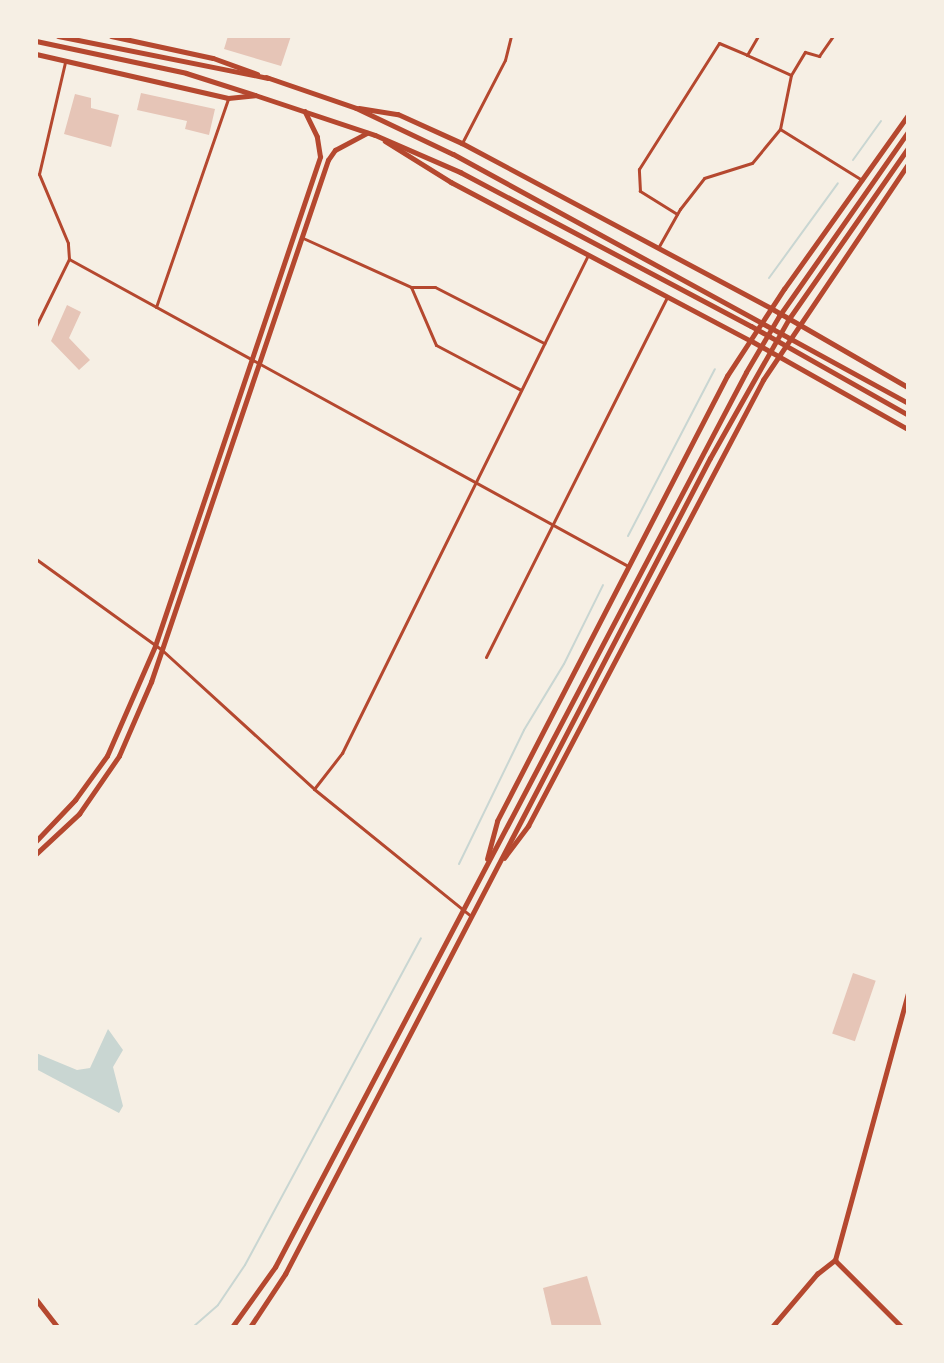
<!DOCTYPE html>
<html>
<head>
<meta charset="utf-8">
<style>
  body { margin:0 }
  #map { position:relative; width:944px; height:1363px; overflow:hidden; background:#f6efe4; font-family:Overpass,sans-serif }
  div>[style] { position:absolute }
  .water>* { inset:0; background:#c9d6d2 }
  .stream>* { height:2px; margin:-1px; padding:0 1px; transform-origin:1px; border-radius:1px; background:#c9d6d2 }
  .building>* { inset:0; background:#e6c5b7; transform-origin:0 0 }
  .minor>* { height:3px; margin:-1.5px; padding:0 1.5px; transform-origin:1.5px; border-radius:1.5px; background:#b5482f }
  .tertiary>* { height:4.5px; margin:-2.25px; padding:0 2.25px; transform-origin:2.25px; border-radius:2.25px; background:#b5482f }
  .secondary>* { height:4.5px; margin:-2.25px; padding:0 2.25px; transform-origin:2.25px; border-radius:2.25px; background:#b5482f }
  .primary>* { height:5px; margin:-2.5px; padding:0 2.5px; transform-origin:2.5px; border-radius:2.5px; background:#b5482f }
  .trunk>* { height:5px; margin:-2.5px; padding:0 2.5px; transform-origin:2.5px; border-radius:2.5px; background:#b5482f }
  span { translate:-50% -50%; white-space:nowrap; text-align:center; line-height:1.15; -webkit-text-stroke:5px #f6efe4; paint-order:stroke }
  .frame { position:absolute; inset:0; border:38px solid #f6efe4; pointer-events:none }
</style>
</head>
<body>
<div id="map">
  <div class="water">
    <i style="clip-path:polygon(108px 1029px,123px 1050px,113px 1067px,123px 1106px,119px 1113px,36px 1069px,36px 1053px,77px 1070px,90px 1068px)"></i>
  </div>
  <div class="stream">
    <i style="left:853px;top:160px;width:48px;rotate:-54.3deg"></i>
    <i style="left:769px;top:278px;width:117px;rotate:-54deg"></i>
    <i style="left:628px;top:536px;width:188px;rotate:-62.5deg"></i>
    <i style="left:459px;top:864px;width:149px;rotate:-64.1deg"></i>
    <i style="left:524px;top:730px;width:77px;rotate:-58.8deg"></i>
    <i style="left:564px;top:664px;width:88px;rotate:-63.7deg"></i>
    <i style="left:193px;top:1327px;width:33px;rotate:-41deg"></i>
    <i style="left:218px;top:1305px;width:48px;rotate:-56deg"></i>
    <i style="left:245px;top:1265px;width:371px;rotate:-61.7deg"></i>
  </div>
  <div class="building">
    <i style="clip-path:polygon(228px 36px,291px 36px,281px 66px,224px 49px)"></i>
    <i style="clip-path:polygon(141px 93px,215px 109px,209px 135px,185px 129px,187px 121px,137px 110px)"></i>
    <i style="clip-path:polygon(75px 94px,91px 98px,91px 108px,119px 115px,111px 147px,64px 134px)"></i>
    <i style="clip-path:polygon(67px 305px,81px 312px,69px 338px,90px 360px,79px 370px,51px 341px)"></i>
    <i style="left:853px;top:973px;width:24px;height:64px;rotate:19deg"></i>
    <i style="clip-path:polygon(587px 1276px,602px 1327px,552px 1327px,543px 1288px)"></i>
  </div>
  <div class="minor">
    <i style="left:747px;top:55px;width:48px;rotate:24.4deg"></i>
    <i style="left:780px;top:129px;width:97px;rotate:31.9deg"></i>
    <i style="left:462px;top:143px;width:93px;rotate:-62.6deg"></i>
    <i style="left:505px;top:60px;width:25px;rotate:-76deg"></i>
    <i style="left:677px;top:214px;width:44px;rotate:-148.1deg"></i>
    <i style="left:640px;top:191px;width:22px;rotate:-93deg"></i>
    <i style="left:639px;top:169px;width:149px;rotate:-57.6deg"></i>
    <i style="left:719px;top:43px;width:30px;rotate:23deg"></i>
    <i style="left:747px;top:55px;width:22px;rotate:-60deg"></i>
    <i style="left:303px;top:238px;width:119px;rotate:24.4deg"></i>
    <i style="left:411px;top:287px;width:63px;rotate:66.7deg"></i>
    <i style="left:436px;top:345px;width:96px;rotate:27.9deg"></i>
    <i style="left:658px;top:248px;width:45px;rotate:-60.6deg"></i>
    <i style="left:680px;top:209px;width:39px;rotate:-52deg"></i>
    <i style="left:704px;top:178px;width:50px;rotate:-17.4deg"></i>
    <i style="left:752px;top:163px;width:44px;rotate:-50.5deg"></i>
    <i style="left:780px;top:129px;width:55px;rotate:-78.5deg"></i>
    <i style="left:791px;top:75px;width:27px;rotate:-59deg"></i>
    <i style="left:805px;top:52px;width:15px;rotate:16deg"></i>
    <i style="left:819px;top:56px;width:24px;rotate:-55deg"></i>
    <i style="left:69px;top:259px;width:638px;rotate:28.78deg"></i>
    <i style="left:411px;top:287px;width:24px"></i>
    <i style="left:435px;top:287px;width:123px;rotate:27.2deg"></i>
    <i style="left:156px;top:307px;width:220px;rotate:-70.9deg"></i>
    <i style="left:36px;top:326px;width:75px;rotate:-63.8deg"></i>
    <i style="left:69px;top:259px;width:16px;rotate:-94deg"></i>
    <i style="left:68px;top:243px;width:75px;rotate:-112.8deg"></i>
    <i style="left:39px;top:174px;width:115px;rotate:-76.9deg"></i>
    <i style="left:36px;top:559px;width:155px;rotate:35.8deg"></i>
    <i style="left:162px;top:650px;width:206px;rotate:42.4deg"></i>
    <i style="left:314px;top:789px;width:202px;rotate:39deg"></i>
    <i style="left:486px;top:657px;width:403px;rotate:-63.3deg"></i>
    <i style="left:314px;top:789px;width:46px;rotate:-52.1deg"></i>
    <i style="left:342px;top:753px;width:555px;rotate:-63.71deg"></i>
  </div>
  <div class="tertiary">
    <i style="left:36px;top:841px;width:57px;rotate:-46.4deg"></i>
    <i style="left:75px;top:800px;width:54px;rotate:-54deg"></i>
    <i style="left:107px;top:756px;width:120px;rotate:-66.4deg"></i>
    <i style="left:155px;top:646px;width:516px;rotate:-71.35deg"></i>
    <i style="left:320px;top:157px;width:20px;rotate:-99deg"></i>
    <i style="left:317px;top:137px;width:28px;rotate:-116deg"></i>
    <i style="left:36px;top:854px;width:59px;rotate:-42.9deg"></i>
    <i style="left:79px;top:814px;width:70px;rotate:-55.4deg"></i>
    <i style="left:119px;top:756px;width:81px;rotate:-66.6deg"></i>
    <i style="left:151px;top:682px;width:551px;rotate:-71.27deg"></i>
    <i style="left:328px;top:160px;width:12px;rotate:-55deg"></i>
    <i style="left:335px;top:150px;width:36px;rotate:-28deg"></i>
    <i style="left:835px;top:1260px;width:277px;rotate:-74.7deg"></i>
    <i style="left:835px;top:1260px;width:95px;rotate:45deg"></i>
    <i style="left:36px;top:1299px;width:36px;rotate:52deg"></i>
    <i style="left:772px;top:1327px;width:70px;rotate:-49.7deg"></i>
    <i style="left:817px;top:1274px;width:23px;rotate:-38deg"></i>
  </div>
  <div class="secondary">
    <i style="left:359px;top:108px;width:39px;rotate:9deg"></i>
    <i style="left:398px;top:114px;width:70px;rotate:24.4deg"></i>
    <i style="left:462px;top:143px;width:350px;rotate:28.1deg"></i>
    <i style="left:771px;top:308px;width:158px;rotate:30deg"></i>
    <i style="left:385px;top:141px;width:78px;rotate:31.8deg"></i>
    <i style="left:451px;top:182px;width:338px;rotate:27.9deg"></i>
    <i style="left:750px;top:340px;width:181px;rotate:29.4deg"></i>
    <i style="left:504px;top:858px;width:40px;rotate:-53deg"></i>
    <i style="left:528px;top:826px;width:504px;rotate:-62.21deg"></i>
    <i style="left:763px;top:380px;width:260px;rotate:-56.1deg"></i>
    <i style="left:487px;top:859px;width:39px;rotate:-75deg"></i>
    <i style="left:497px;top:821px;width:501px;rotate:-62.67deg"></i>
    <i style="left:727px;top:376px;width:104px;rotate:-56.8deg"></i>
    <i style="left:784px;top:289px;width:214px;rotate:-54.5deg"></i>
  </div>
  <div class="primary">
    <i style="left:111px;top:36px;width:104px;rotate:12.2deg"></i>
    <i style="left:213px;top:58px;width:47px;rotate:20deg"></i>
    <i style="left:36px;top:54px;width:197px;rotate:12.9deg"></i>
    <i style="left:228px;top:98px;width:27px;rotate:-6deg"></i>
    <i style="left:255px;top:95px;width:126px;rotate:18.4deg"></i>
    <i style="left:375px;top:135px;width:93px;rotate:23.5deg"></i>
    <i style="left:460px;top:172px;width:329px;rotate:27.9deg"></i>
    <i style="left:751px;top:326px;width:180px;rotate:29.5deg"></i>
    <i style="left:266px;top:77px;width:95px;rotate:19deg"></i>
    <i style="left:356px;top:108px;width:107px;rotate:25.4deg"></i>
    <i style="left:453px;top:154px;width:519px;rotate:28.69deg"></i>
    <i style="left:232px;top:1327px;width:74px;rotate:-54.4deg"></i>
    <i style="left:275px;top:1267px;width:1011px;rotate:-62.24deg"></i>
    <i style="left:746px;top:372px;width:65px;rotate:-59.5deg"></i>
    <i style="left:779px;top:316px;width:225px;rotate:-55deg"></i>
    <i style="left:250px;top:1327px;width:64px;rotate:-56.6deg"></i>
    <i style="left:285px;top:1274px;width:920px;rotate:-62.49deg"></i>
    <i style="left:710px;top:458px;width:159px;rotate:-60.5deg"></i>
    <i style="left:788px;top:320px;width:210px;rotate:-55.1deg"></i>
  </div>
  <div class="trunk">
    <i style="left:58px;top:36px;width:214px;rotate:11.3deg"></i>
    <i style="left:36px;top:41px;width:153px;rotate:12deg"></i>
    <i style="left:186px;top:73px;width:72px;rotate:17.7deg"></i>
  </div>
  <div class="frame"></div>
</div>
</body>
</html>
